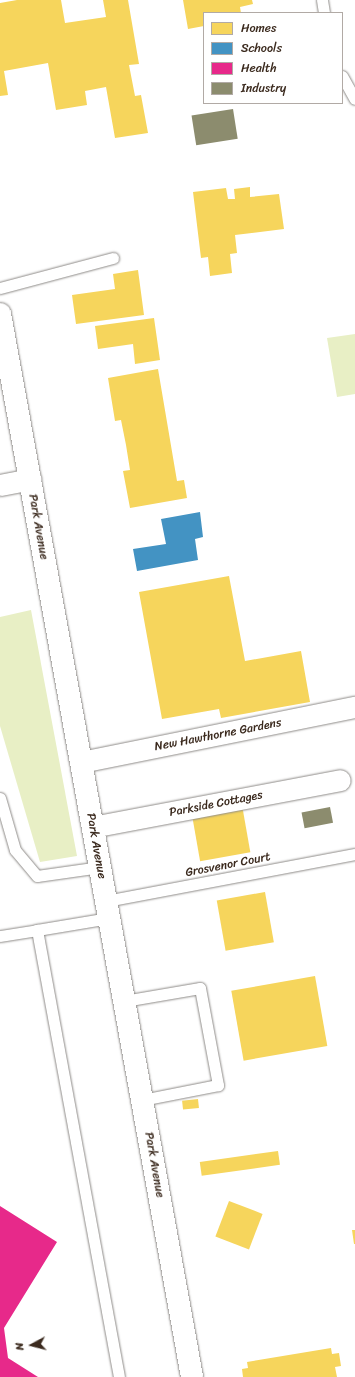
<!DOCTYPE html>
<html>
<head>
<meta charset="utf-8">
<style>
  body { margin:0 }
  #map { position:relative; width:355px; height:1377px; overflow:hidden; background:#fff; font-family:Sriracha,sans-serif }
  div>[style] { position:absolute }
  .green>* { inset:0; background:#e8efc5 }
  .homes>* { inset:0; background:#f6d55c; transform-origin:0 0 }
  .schools>* { inset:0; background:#4393c3 }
  .health>* { inset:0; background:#e7298a }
  .industry>* { inset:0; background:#8c8c6e; transform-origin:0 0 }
  .roads { filter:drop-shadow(0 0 1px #8e8b88) drop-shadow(0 0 1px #8e8b88) }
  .service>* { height:11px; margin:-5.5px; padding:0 5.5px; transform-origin:5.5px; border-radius:5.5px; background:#fff }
  .minor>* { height:21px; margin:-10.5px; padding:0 10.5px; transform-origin:10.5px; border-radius:10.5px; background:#fff }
  .tertiary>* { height:22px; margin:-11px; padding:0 11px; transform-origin:11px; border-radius:11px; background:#fff }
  span { translate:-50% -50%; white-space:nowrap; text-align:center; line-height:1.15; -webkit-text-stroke:4px #fff; paint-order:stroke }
  .street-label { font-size:12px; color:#3b2a1e }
  .legend { position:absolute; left:203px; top:12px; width:140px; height:92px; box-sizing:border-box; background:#fff; border:1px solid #b1aaa5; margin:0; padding:5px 7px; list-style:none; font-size:12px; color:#3b2a1e }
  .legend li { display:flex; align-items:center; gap:8px; height:20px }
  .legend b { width:20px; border:1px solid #b1aaa5 }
  .north { position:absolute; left:12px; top:1325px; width:40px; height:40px; -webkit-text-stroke:3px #fff; paint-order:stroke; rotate:263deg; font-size:11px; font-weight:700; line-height:16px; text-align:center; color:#3b2a1e }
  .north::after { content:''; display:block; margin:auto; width:14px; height:18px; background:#3b2a1e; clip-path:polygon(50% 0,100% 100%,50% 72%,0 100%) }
</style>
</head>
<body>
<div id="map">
  <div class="green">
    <i style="clip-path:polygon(355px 334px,355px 394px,337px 397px,327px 338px)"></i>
    <i style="clip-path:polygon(31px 610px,77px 856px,40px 862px,0 726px,0 617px)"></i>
  </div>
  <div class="homes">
    <i style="clip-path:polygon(17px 0,61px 0,65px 23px,106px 17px,103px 0,128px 0,139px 64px,129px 65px,135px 96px,141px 95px,148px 133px,115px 138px,106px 87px,85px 91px,87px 105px,56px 110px,48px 63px,4px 71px,8px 95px,0 96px,0 3px)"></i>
    <i style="clip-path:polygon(183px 0,252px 0,253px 4px,240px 7px,241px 13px,204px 13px,204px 26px,188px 29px)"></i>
    <i style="clip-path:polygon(250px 187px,250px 197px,279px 194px,284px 229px,235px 235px,237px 253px,230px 254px,232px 273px,210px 276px,208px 257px,201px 258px,193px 192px,226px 188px,228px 199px,235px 199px,234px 189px)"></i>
    <i style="clip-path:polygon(138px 270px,144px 315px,76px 324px,72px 295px,115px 289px,113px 274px)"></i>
    <i style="clip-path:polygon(154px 318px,160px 360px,135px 364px,133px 344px,98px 349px,95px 326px)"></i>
    <i style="clip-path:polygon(158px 369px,177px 481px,184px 480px,187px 498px,130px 508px,123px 471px,130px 470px,126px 445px,121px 420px,115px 421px,108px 378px)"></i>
    <i style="clip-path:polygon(229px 576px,245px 661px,301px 651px,310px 702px,221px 718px,219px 709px,162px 719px,139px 592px)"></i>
    <i style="left:242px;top:805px;width:48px;height:51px;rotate:80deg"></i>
    <i style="left:265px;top:892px;width:51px;height:49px;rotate:80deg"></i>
    <i style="left:315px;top:976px;width:71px;height:85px;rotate:80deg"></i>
    <i style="left:198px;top:1099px;width:9px;height:16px;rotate:84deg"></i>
    <i style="left:278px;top:1151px;width:14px;height:79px;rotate:82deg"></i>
    <i style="left:229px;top:1201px;width:36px;height:38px;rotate:21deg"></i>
    <i style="clip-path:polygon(352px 1230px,355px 1230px,355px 1244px,354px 1244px)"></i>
    <i style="clip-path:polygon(331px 1348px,332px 1354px,339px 1353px,341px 1366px,335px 1367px,337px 1377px,243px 1377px,242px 1369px,248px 1368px,247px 1362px)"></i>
  </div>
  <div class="schools">
    <i style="clip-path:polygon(200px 512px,203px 537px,195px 539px,198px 560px,137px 571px,133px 549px,166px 544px,161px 519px)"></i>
  </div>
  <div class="health">
    <i style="clip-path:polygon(0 1206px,57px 1242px,4px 1328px,8px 1358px,38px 1377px,0 1377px)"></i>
  </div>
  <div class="industry">
    <i style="left:233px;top:109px;width:30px;height:42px;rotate:81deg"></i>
    <i style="left:330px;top:807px;width:16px;height:29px;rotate:79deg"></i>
  </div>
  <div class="roads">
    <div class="service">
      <i style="left:322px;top:0;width:13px;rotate:81deg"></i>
      <i style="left:342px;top:76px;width:26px;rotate:61deg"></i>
      <i style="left:0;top:288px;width:117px;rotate:-14.9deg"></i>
      <i style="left:0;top:798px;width:54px;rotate:73.9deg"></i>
      <i style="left:15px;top:850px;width:34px;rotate:50deg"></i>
      <i style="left:37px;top:876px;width:64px;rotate:-8.1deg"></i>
      <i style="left:106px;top:901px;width:253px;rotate:-10.7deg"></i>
      <i style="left:109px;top:918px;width:73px;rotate:170.5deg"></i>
      <i style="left:37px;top:930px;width:454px;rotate:79.6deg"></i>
      <i style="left:0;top:936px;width:37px;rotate:-9deg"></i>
      <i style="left:124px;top:1001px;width:77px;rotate:-9.7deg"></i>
      <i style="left:200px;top:988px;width:99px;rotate:79.5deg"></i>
      <i style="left:218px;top:1085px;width:77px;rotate:168.8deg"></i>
    </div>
    <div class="minor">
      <i style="left:0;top:485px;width:31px;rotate:-11deg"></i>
      <i style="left:81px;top:762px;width:279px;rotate:-11.4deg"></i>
      <i style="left:92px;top:827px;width:252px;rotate:-10.7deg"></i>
    </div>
    <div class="tertiary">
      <i style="left:0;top:314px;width:1080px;rotate:79.76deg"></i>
    </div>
  </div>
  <div class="street-label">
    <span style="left:38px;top:527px;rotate:80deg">Park Avenue</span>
    <span style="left:218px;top:735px;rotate:-11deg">New Hawthorne Gardens</span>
    <span style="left:216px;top:804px;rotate:-11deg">Parkside Cottages</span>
    <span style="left:96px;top:846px;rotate:80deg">Park Avenue</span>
    <span style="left:228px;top:865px;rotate:-11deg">Grosvenor Court</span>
    <span style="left:154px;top:1165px;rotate:80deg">Park Avenue</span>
  </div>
  <ul class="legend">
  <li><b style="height:11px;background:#f6d55c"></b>Homes</li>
  <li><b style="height:11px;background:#4393c3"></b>Schools</li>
  <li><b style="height:11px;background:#e7298a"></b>Health</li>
  <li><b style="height:11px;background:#8c8c6e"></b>Industry</li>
  </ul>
  <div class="north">N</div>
</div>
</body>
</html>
